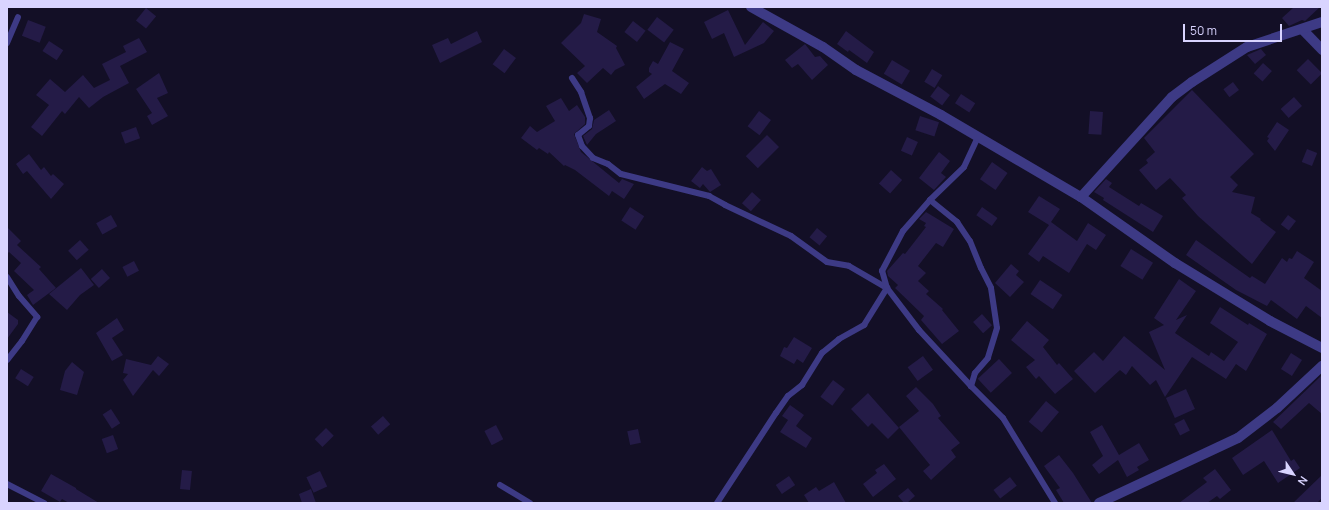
<!DOCTYPE html>
<html>
<head>
<meta charset="utf-8">
<style>
  body { margin:0 }
  #map { position:relative; width:1329px; height:510px; overflow:hidden; background:#130f26; font-family:Manrope,sans-serif }
  div>[style] { position:absolute }
  .building>* { inset:0; background:#241b47; transform-origin:0 0 }
  .service>* { height:6px; margin:-3px; padding:0 3px; transform-origin:3px; border-radius:3px; background:#3d3a85 }
  .minor>* { height:10px; margin:-5px; padding:0 5px; transform-origin:5px; border-radius:5px; background:#3d3a85 }
  span { translate:-50% -50%; white-space:nowrap; text-align:center; line-height:1.15; -webkit-text-stroke:4px #130f26; paint-order:stroke }
  .frame { position:absolute; inset:0; border:8px solid #d9d4ff; pointer-events:none }
  .north { position:absolute; left:1273px; top:454px; width:40px; height:40px; -webkit-text-stroke:3px #130f26; paint-order:stroke; rotate:125deg; font-size:11px; font-weight:700; line-height:16px; text-align:center; color:#d9d4ff }
  .north::after { content:''; display:block; margin:auto; width:14px; height:18px; background:#d9d4ff; clip-path:polygon(50% 0,100% 100%,50% 72%,0 100%) }
  .scale { position:absolute; left:1183px; top:24px; width:99px; height:18px; box-sizing:border-box; border:2px solid #d9d4ff; border-top:0; padding-left:5px; font-size:12px; line-height:14px; white-space:nowrap; color:#d9d4ff; -webkit-text-stroke:3px #130f26; paint-order:stroke }
</style>
</head>
<body>
<div id="map">
  <div class="building">
    <i style="clip-path:polygon(1294px 7px,1320px 7px,1305px 21px,1302px 20px,1289px 26px,1282px 18px)"></i>
    <i style="left:146px;top:8px;width:13px;height:16px;rotate:39deg"></i>
    <i style="clip-path:polygon(728px 10px,745px 45px,763px 22px,774px 31px,764px 43px,734px 57px,724px 33px,712px 39px,704px 22px)"></i>
    <i style="clip-path:polygon(584px 14px,601px 19px,597px 32px,617px 46px,616px 48px,625px 65px,615px 70px,611px 75px,603px 68px,587px 83px,577px 73px,585px 66px,561px 43px,581px 23px)"></i>
    <i style="left:657px;top:17px;width:21px;height:16px;rotate:37deg"></i>
    <i style="left:28px;top:20px;width:19px;height:17px;rotate:21deg"></i>
    <i style="left:633px;top:21px;width:16px;height:14px;rotate:38deg"></i>
    <i style="clip-path:polygon(477px 31px,482px 42px,440px 63px,432px 45px,448px 38px,451px 44px)"></i>
    <i style="clip-path:polygon(846px 31px,874px 52px,867px 63px,849px 50px,848px 52px,837px 44px)"></i>
    <i style="clip-path:polygon(139px 38px,147px 52px,120px 66px,129px 83px,103px 97px,89px 108px,79px 97px,65px 114px,62px 111px,42px 136px,31px 127px,49px 105px,36px 95px,50px 79px,65px 92px,83px 75px,94px 88px,110px 80px,102px 64px,126px 52px,123px 46px)"></i>
    <i style="left:49px;top:41px;width:17px;height:12px;rotate:33deg"></i>
    <i style="clip-path:polygon(670px 42px,684px 49px,672px 71px,689px 83px,681px 94px,665px 84px,644px 99px,636px 87px,652px 74px,649px 72px,649px 68px,653px 61px,658px 64px)"></i>
    <i style="clip-path:polygon(805px 44px,815px 57px,820px 56px,828px 65px,812px 80px,798px 64px,792px 68px,785px 60px)"></i>
    <i style="left:504px;top:49px;width:15px;height:19px;rotate:37deg"></i>
    <i style="clip-path:polygon(1261px 49px,1266px 55px,1255px 64px,1247px 55px)"></i>
    <i style="left:1308px;top:59px;width:20px;height:16px;rotate:45deg"></i>
    <i style="left:892px;top:60px;width:21px;height:16px;rotate:31deg"></i>
    <i style="left:1263px;top:63px;width:12px;height:14px;rotate:42deg"></i>
    <i style="left:932px;top:69px;width:12px;height:15px;rotate:31deg"></i>
    <i style="clip-path:polygon(159px 73px,168px 93px,157px 98px,168px 116px,152px 125px,147px 116px,152px 113px,136px 89px)"></i>
    <i style="left:1233px;top:82px;width:10px;height:12px;rotate:53deg"></i>
    <i style="left:938px;top:86px;width:15px;height:13px;rotate:37deg"></i>
    <i style="clip-path:polygon(1192px 90px,1254px 154px,1230px 177px,1238px 185px,1232px 192px,1255px 197px,1251px 213px,1261px 219px,1260px 220px,1276px 232px,1252px 264px,1198px 216px,1182px 198px,1186px 195px,1170px 178px,1156px 190px,1139px 170px,1148px 163px,1146px 160px,1155px 152px,1144px 138px)"></i>
    <i style="left:961px;top:94px;width:17px;height:11px;rotate:33deg"></i>
    <i style="left:1294px;top:97px;width:12px;height:18px;rotate:48deg"></i>
    <i style="clip-path:polygon(561px 98px,569px 111px,577px 105px,585px 117px,585px 124px,574px 134px,581px 152px,619px 183px,622px 179px,634px 184px,624px 199px,612px 191px,609px 196px,575px 170px,565px 165px,564px 166px,549px 152px,548px 154px,539px 148px,537px 150px,521px 138px,530px 126px,537px 132px,555px 121px,546px 106px)"></i>
    <i style="clip-path:polygon(609px 110px,616px 121px,596px 134px,587px 145px,583px 136px,592px 129px,594px 120px)"></i>
    <i style="left:759px;top:111px;width:15px;height:19px;rotate:37deg"></i>
    <i style="left:1090px;top:111px;width:13px;height:23px;rotate:4deg"></i>
    <i style="left:920px;top:116px;width:20px;height:15px;rotate:18deg"></i>
    <i style="clip-path:polygon(1277px 122px,1289px 130px,1275px 151px,1267px 141px,1269px 138px,1267px 137px)"></i>
    <i style="left:136px;top:127px;width:12px;height:16px;rotate:70deg"></i>
    <i style="left:767px;top:135px;width:17px;height:30px;rotate:45deg"></i>
    <i style="left:907px;top:137px;width:12px;height:15px;rotate:24deg"></i>
    <i style="left:1307px;top:149px;width:11px;height:14px;rotate:22deg"></i>
    <i style="clip-path:polygon(939px 152px,950px 161px,941px 173px,946px 177px,934px 190px,919px 178px)"></i>
    <i style="clip-path:polygon(29px 154px,41px 170px,44px 167px,51px 176px,53px 174px,64px 184px,51px 199px,27px 171px,23px 174px,16px 164px)"></i>
    <i style="left:992px;top:162px;width:19px;height:21px;rotate:35deg"></i>
    <i style="clip-path:polygon(702px 167px,707px 171px,711px 169px,721px 185px,710px 192px,703px 184px,700px 188px,691px 181px)"></i>
    <i style="left:891px;top:170px;width:15px;height:18px;rotate:42deg"></i>
    <i style="clip-path:polygon(1106px 179px,1112px 183px,1109px 187px,1139px 206px,1141px 203px,1163px 216px,1153px 232px,1103px 200px,1104px 198px,1094px 192px)"></i>
    <i style="left:752px;top:192px;width:12px;height:15px;rotate:42deg"></i>
    <i style="clip-path:polygon(1039px 196px,1060px 209px,1051px 222px,1077px 241px,1088px 223px,1106px 235px,1096px 250px,1087px 244px,1069px 273px,1043px 256px,1039px 262px,1028px 254px,1049px 225px,1028px 212px)"></i>
    <i style="left:630px;top:207px;width:17px;height:16px;rotate:33deg"></i>
    <i style="left:982px;top:207px;width:19px;height:10px;rotate:35deg"></i>
    <i style="clip-path:polygon(926px 212px,954px 229px,943px 247px,936px 243px,918px 266px,926px 273px,918px 281px,929px 291px,926px 294px,943px 309px,942px 310px,959px 331px,942px 344px,921px 320px,924px 316px,895px 288px,898px 285px,888px 276px,887px 271px,903px 253px,905px 254px,926px 227px,924px 226px,926px 223px,919px 219px)"></i>
    <i style="left:111px;top:215px;width:13px;height:17px;rotate:61deg"></i>
    <i style="left:1288px;top:215px;width:10px;height:12px;rotate:37deg"></i>
    <i style="clip-path:polygon(7px 227px,21px 241px,17px 245px,41px 267px,39px 269px,56px 288px,33px 305px,27px 295px,34px 290px,14px 271px,21px 263px,9px 252px,7px 254px)"></i>
    <i style="left:817px;top:228px;width:13px;height:12px;rotate:39deg"></i>
    <i style="left:80px;top:240px;width:13px;height:16px;rotate:48deg"></i>
    <i style="clip-path:polygon(1196px 240px,1250px 278px,1252px 276px,1265px 284px,1282px 258px,1287px 262px,1289px 258px,1292px 259px,1297px 251px,1314px 262px,1304px 278px,1322px 291px,1322px 318px,1306px 306px,1297px 319px,1271px 300px,1267px 306px,1236px 290px,1186px 255px)"></i>
    <i style="left:1131px;top:249px;width:26px;height:20px;rotate:32deg"></i>
    <i style="left:134px;top:261px;width:11px;height:13px;rotate:63deg"></i>
    <i style="clip-path:polygon(1011px 264px,1019px 271px,1016px 275px,1024px 282px,1010px 297px,995px 283px)"></i>
    <i style="clip-path:polygon(81px 268px,94px 285px,80px 295px,67px 310px,49px 294px)"></i>
    <i style="left:102px;top:269px;width:12px;height:15px;rotate:48deg"></i>
    <i style="clip-path:polygon(1179px 279px,1196px 291px,1176px 320px,1187px 315px,1175px 333px,1209px 356px,1211px 352px,1224px 361px,1238px 342px,1210px 323px,1220px 307px,1248px 325px,1249px 323px,1267px 334px,1246px 371px,1236px 364px,1226px 379px,1192px 357px,1165px 397px,1156px 380px,1150px 385px,1132px 366px,1126px 375px,1120px 370px,1095px 393px,1074px 371px,1094px 352px,1103px 361px,1124px 336px,1165px 370px,1149px 332px,1164px 325px,1154px 318px)"></i>
    <i style="left:1040px;top:280px;width:27px;height:17px;rotate:34deg"></i>
    <i style="clip-path:polygon(7px 312px,18px 320px,18px 324px,7px 339px)"></i>
    <i style="left:982px;top:314px;width:15px;height:12px;rotate:48deg"></i>
    <i style="clip-path:polygon(117px 318px,124px 330px,112px 338px,123px 355px,112px 361px,96px 333px)"></i>
    <i style="clip-path:polygon(1027px 321px,1049px 340px,1043px 347px,1057px 365px,1059px 363px,1073px 379px,1055px 394px,1039px 376px,1036px 379px,1026px 367px,1035px 360px,1011px 340px)"></i>
    <i style="clip-path:polygon(794px 337px,812px 348px,803px 363px,797px 359px,794px 364px,780px 356px,784px 347px,787px 348px)"></i>
    <i style="left:1291px;top:353px;width:13px;height:19px;rotate:32deg"></i>
    <i style="clip-path:polygon(158px 356px,169px 364px,159px 376px,153px 370px,133px 396px,123px 380px,128px 374px,123px 373px,126px 359px,151px 365px)"></i>
    <i style="left:923px;top:356px;width:17px;height:19px;rotate:54deg"></i>
    <i style="left:999px;top:359px;width:19px;height:29px;rotate:47deg"></i>
    <i style="clip-path:polygon(72px 362px,84px 372px,77px 395px,60px 390px,65px 371px)"></i>
    <i style="left:21px;top:369px;width:15px;height:11px;rotate:32deg"></i>
    <i style="clip-path:polygon(1322px 375px,1322px 414px,1309px 403px,1281px 429px,1273px 422px)"></i>
    <i style="left:833px;top:380px;width:15px;height:21px;rotate:37deg"></i>
    <i style="clip-path:polygon(916px 387px,933px 404px,941px 416px,938px 418px,960px 443px,951px 450px,956px 457px,931px 480px,923px 471px,930px 465px,899px 427px,919px 411px,906px 396px)"></i>
    <i style="left:1186px;top:389px;width:22px;height:22px;rotate:66deg"></i>
    <i style="clip-path:polygon(868px 393px,899px 428px,888px 439px,872px 423px,868px 427px,851px 409px)"></i>
    <i style="left:1046px;top:401px;width:17px;height:27px;rotate:40deg"></i>
    <i style="clip-path:polygon(790px 405px,804px 415px,796px 426px,812px 438px,806px 448px,780px 432px,788px 420px,782px 416px)"></i>
    <i style="left:111px;top:409px;width:17px;height:10px;rotate:57deg"></i>
    <i style="left:383px;top:416px;width:11px;height:16px;rotate:49deg"></i>
    <i style="left:1184px;top:419px;width:13px;height:11px;rotate:63deg"></i>
    <i style="left:496px;top:425px;width:16px;height:13px;rotate:63deg"></i>
    <i style="clip-path:polygon(1102px 425px,1119px 455px,1139px 443px,1149px 460px,1137px 467px,1139px 470px,1127px 477px,1118px 460px,1099px 474px,1092px 465px,1103px 456px,1090px 432px)"></i>
    <i style="left:326px;top:428px;width:11px;height:16px;rotate:45deg"></i>
    <i style="left:638px;top:429px;width:14px;height:11px;rotate:78deg"></i>
    <i style="clip-path:polygon(1272px 430px,1291px 461px,1294px 459px,1300px 468px,1278px 483px,1264px 461px,1243px 475px,1232px 458px)"></i>
    <i style="left:113px;top:435px;width:15px;height:12px;rotate:70deg"></i>
    <i style="clip-path:polygon(1059px 455px,1073px 473px,1092px 503px,1064px 503px,1056px 490px,1060px 488px,1044px 466px)"></i>
    <i style="clip-path:polygon(884px 464px,896px 479px,873px 497px,863px 484px,877px 473px,875px 470px)"></i>
    <i style="clip-path:polygon(1215px 469px,1231px 490px,1220px 499px,1217px 496px,1207px 503px,1179px 503px,1207px 482px,1203px 478px)"></i>
    <i style="left:182px;top:470px;width:10px;height:19px;rotate:6deg"></i>
    <i style="left:320px;top:471px;width:17px;height:15px;rotate:65deg"></i>
    <i style="clip-path:polygon(51px 474px,76px 488px,76px 489px,99px 503px,69px 503px,62px 499px,60px 502px,41px 491px)"></i>
    <i style="clip-path:polygon(1322px 475px,1322px 498px,1317px 503px,1293px 503px)"></i>
    <i style="left:789px;top:476px;width:11px;height:16px;rotate:56deg"></i>
    <i style="left:1010px;top:477px;width:11px;height:21px;rotate:52deg"></i>
    <i style="clip-path:polygon(834px 482px,846px 503px,809px 503px,804px 495px,816px 487px,819px 491px)"></i>
    <i style="clip-path:polygon(908px 488px,915px 496px,907px 503px,904px 503px,898px 496px)"></i>
    <i style="clip-path:polygon(311px 489px,316px 503px,302px 503px,299px 494px)"></i>
  </div>
  <div class="service">
    <i style="left:7px;top:43px;width:28px;rotate:-67deg"></i>
    <i style="left:572px;top:78px;width:17px;rotate:57deg"></i>
    <i style="left:581px;top:92px;width:28px;rotate:71deg"></i>
    <i style="left:590px;top:118px;width:8px;rotate:97deg"></i>
    <i style="left:589px;top:126px;width:14px;rotate:141deg"></i>
    <i style="left:578px;top:135px;width:12px;rotate:70deg"></i>
    <i style="left:582px;top:146px;width:16px;rotate:47deg"></i>
    <i style="left:593px;top:158px;width:16px;rotate:22deg"></i>
    <i style="left:608px;top:164px;width:16px;rotate:38deg"></i>
    <i style="left:621px;top:174px;width:91px;rotate:14deg"></i>
    <i style="left:709px;top:196px;width:18px;rotate:29deg"></i>
    <i style="left:725px;top:205px;width:73px;rotate:25.2deg"></i>
    <i style="left:791px;top:236px;width:44px;rotate:35.8deg"></i>
    <i style="left:827px;top:262px;width:22px;rotate:10deg"></i>
    <i style="left:849px;top:266px;width:44px;rotate:30.1deg"></i>
    <i style="left:887px;top:288px;width:53px;rotate:52.7deg"></i>
    <i style="left:919px;top:330px;width:76px;rotate:47.1deg"></i>
    <i style="left:971px;top:386px;width:45px;rotate:45deg"></i>
    <i style="left:1003px;top:418px;width:100px;rotate:58.5deg"></i>
    <i style="left:930px;top:200px;width:35px;rotate:39deg"></i>
    <i style="left:957px;top:222px;width:23px;rotate:56deg"></i>
    <i style="left:970px;top:241px;width:29px;rotate:68deg"></i>
    <i style="left:981px;top:268px;width:22px;rotate:63deg"></i>
    <i style="left:991px;top:288px;width:40px;rotate:81.5deg"></i>
    <i style="left:997px;top:328px;width:31px;rotate:107deg"></i>
    <i style="left:988px;top:358px;width:20px;rotate:131deg"></i>
    <i style="left:975px;top:373px;width:14px;rotate:107deg"></i>
    <i style="left:7px;top:277px;width:22px;rotate:58deg"></i>
    <i style="left:19px;top:296px;width:28px;rotate:49deg"></i>
    <i style="left:37px;top:317px;width:28px;rotate:122deg"></i>
    <i style="left:22px;top:341px;width:24px;rotate:128deg"></i>
    <i style="left:7px;top:484px;width:42px;rotate:27.2deg"></i>
    <i style="left:500px;top:485px;width:35px;rotate:31deg"></i>
    <i style="left:717px;top:503px;width:108px;rotate:-56.8deg"></i>
    <i style="left:776px;top:413px;width:21px;rotate:-55deg"></i>
    <i style="left:788px;top:396px;width:18px;rotate:-38deg"></i>
    <i style="left:802px;top:385px;width:38px;rotate:-58deg"></i>
    <i style="left:822px;top:353px;width:22px;rotate:-39deg"></i>
    <i style="left:839px;top:339px;width:29px;rotate:-29deg"></i>
    <i style="left:864px;top:325px;width:44px;rotate:-58.1deg"></i>
    <i style="left:887px;top:288px;width:18px;rotate:-106deg"></i>
    <i style="left:882px;top:271px;width:45px;rotate:-62.3deg"></i>
    <i style="left:903px;top:231px;width:41px;rotate:-48.9deg"></i>
    <i style="left:930px;top:200px;width:47px;rotate:-44.1deg"></i>
    <i style="left:964px;top:167px;width:33px;rotate:-65deg"></i>
  </div>
  <div class="minor">
    <i style="left:751px;top:7px;width:82px;rotate:29.1deg"></i>
    <i style="left:823px;top:47px;width:40px;rotate:34.9deg"></i>
    <i style="left:856px;top:70px;width:96px;rotate:27.9deg"></i>
    <i style="left:941px;top:115px;width:162px;rotate:30.4deg"></i>
    <i style="left:1081px;top:197px;width:115px;rotate:35.1deg"></i>
    <i style="left:1175px;top:263px;width:111px;rotate:31.4deg"></i>
    <i style="left:1270px;top:321px;width:59px;rotate:27.4deg"></i>
    <i style="left:1303px;top:30px;width:28px;rotate:46deg"></i>
    <i style="left:1081px;top:197px;width:135px;rotate:-47.7deg"></i>
    <i style="left:1172px;top:97px;width:25px;rotate:-37deg"></i>
    <i style="left:1192px;top:82px;width:65px;rotate:-32.5deg"></i>
    <i style="left:1247px;top:47px;width:79px;rotate:-18.4deg"></i>
    <i style="left:1099px;top:503px;width:153px;rotate:-25.1deg"></i>
    <i style="left:1238px;top:438px;width:49px;rotate:-37.6deg"></i>
    <i style="left:1277px;top:408px;width:62px;rotate:-43deg"></i>
  </div>
  <div class="frame"></div>
  <div class="north">N</div>
  <div class="scale">50 m</div>
</div>
</body>
</html>
